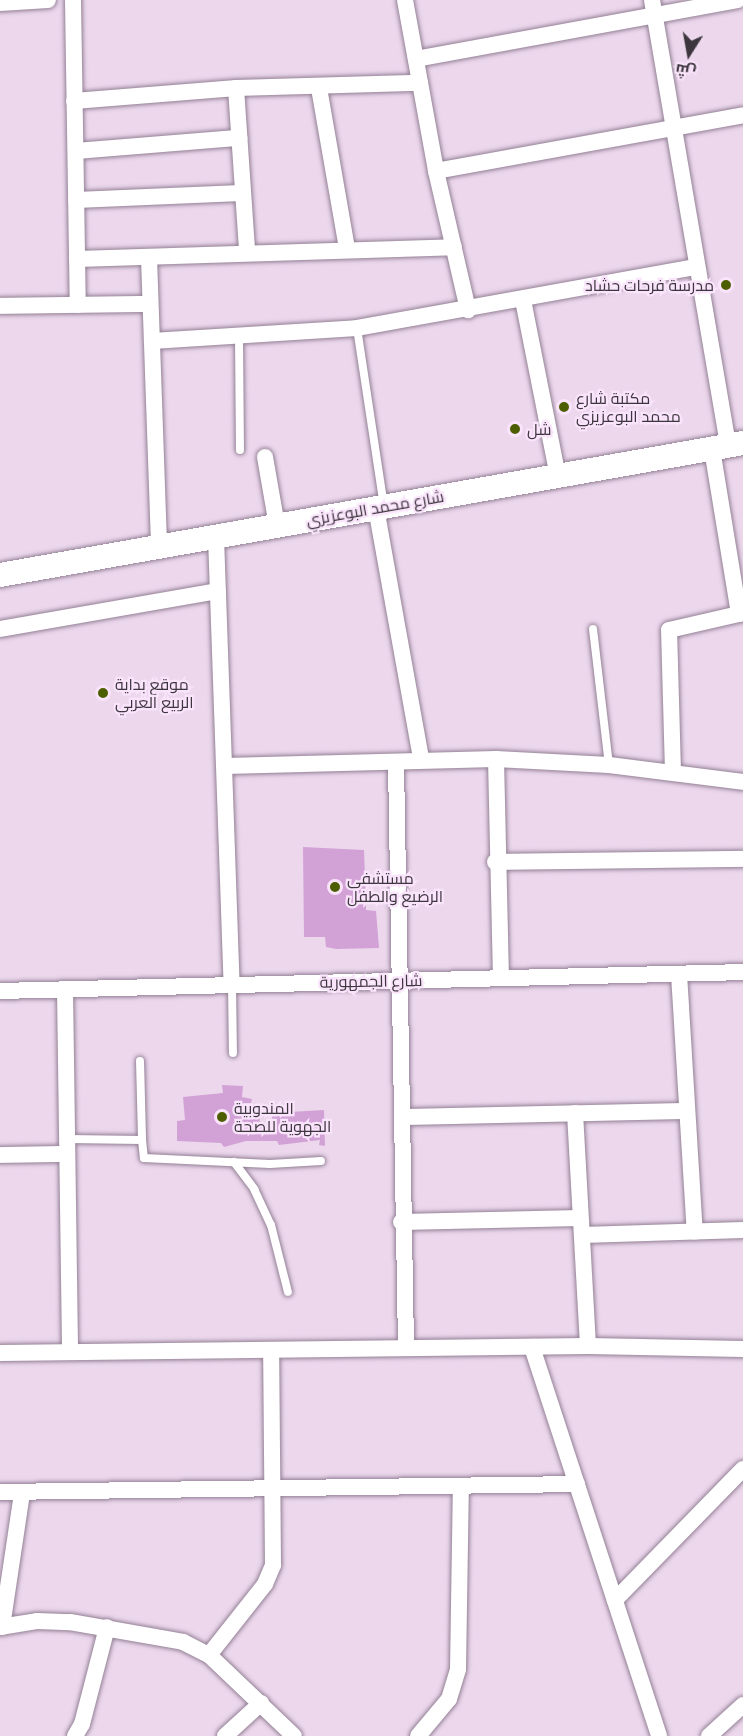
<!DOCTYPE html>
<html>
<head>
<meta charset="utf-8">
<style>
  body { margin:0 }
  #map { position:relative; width:743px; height:1736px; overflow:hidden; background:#ecd7ed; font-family:Merriweather,Cairo,serif }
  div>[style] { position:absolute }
  .building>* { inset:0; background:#d2a1d6 }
  .roads { filter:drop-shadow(0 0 2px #948196) drop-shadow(0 0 2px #948196) }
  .lane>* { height:8px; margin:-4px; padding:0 4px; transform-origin:4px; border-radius:4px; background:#fff }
  .street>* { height:16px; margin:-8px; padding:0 8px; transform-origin:8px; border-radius:8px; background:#fff }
  .secondary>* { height:24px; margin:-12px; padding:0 12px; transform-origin:12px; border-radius:12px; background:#fff }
  .dots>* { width:16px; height:16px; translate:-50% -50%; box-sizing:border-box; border:3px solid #f9e4fb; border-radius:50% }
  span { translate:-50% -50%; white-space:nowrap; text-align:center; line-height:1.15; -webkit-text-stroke:4.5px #f9e4fb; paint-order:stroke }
  .poi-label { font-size:16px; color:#3e363e }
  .right { translate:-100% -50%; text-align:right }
  .left { translate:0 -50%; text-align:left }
  .street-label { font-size:16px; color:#3e363e }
  .north { position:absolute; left:659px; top:24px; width:60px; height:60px; -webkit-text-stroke:4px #f9e4fb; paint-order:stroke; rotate:191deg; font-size:16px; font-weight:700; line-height:24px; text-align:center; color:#3e363e }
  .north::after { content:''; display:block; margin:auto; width:21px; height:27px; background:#3e363e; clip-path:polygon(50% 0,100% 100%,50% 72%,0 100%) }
</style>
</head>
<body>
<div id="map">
  <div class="building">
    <i style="clip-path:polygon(303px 847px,364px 850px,366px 910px,376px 911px,379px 948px,336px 949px,326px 947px,325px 937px,304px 937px)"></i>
    <i style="clip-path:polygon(222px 1085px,243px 1086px,242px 1097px,252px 1099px,251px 1103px,243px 1103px,244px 1110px,259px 1113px,260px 1125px,272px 1123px,272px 1113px,324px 1110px,325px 1146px,319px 1145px,320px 1140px,279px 1145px,277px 1141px,246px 1141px,224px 1147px,221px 1143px,177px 1141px,177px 1121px,185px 1120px,183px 1097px,223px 1093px)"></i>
  </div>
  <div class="roads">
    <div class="lane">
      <i style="left:357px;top:328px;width:180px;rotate:81.4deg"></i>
      <i style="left:239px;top:338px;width:112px;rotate:89.5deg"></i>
      <i style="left:593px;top:629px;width:137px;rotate:83.3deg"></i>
      <i style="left:232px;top:985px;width:68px;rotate:89.2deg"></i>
      <i style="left:140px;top:1061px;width:79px;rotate:88.5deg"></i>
      <i style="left:67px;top:1139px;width:75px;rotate:0.8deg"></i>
      <i style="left:142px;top:1140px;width:18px;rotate:84deg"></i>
      <i style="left:144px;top:1158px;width:126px;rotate:2.7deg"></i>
      <i style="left:270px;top:1164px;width:51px;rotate:-3.4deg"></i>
      <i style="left:234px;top:1162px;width:34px;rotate:53deg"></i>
      <i style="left:254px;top:1189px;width:40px;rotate:65deg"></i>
      <i style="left:271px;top:1225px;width:69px;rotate:75.8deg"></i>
    </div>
    <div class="street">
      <i style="left:73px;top:0;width:305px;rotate:89.1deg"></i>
      <i style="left:405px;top:0;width:174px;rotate:79.7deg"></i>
      <i style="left:436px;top:171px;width:143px;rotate:77deg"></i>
      <i style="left:652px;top:0;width:452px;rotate:80.3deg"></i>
      <i style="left:0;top:3px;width:48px;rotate:-3.6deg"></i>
      <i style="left:416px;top:59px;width:327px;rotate:-10.4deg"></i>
      <i style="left:236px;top:88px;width:163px;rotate:86.1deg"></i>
      <i style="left:319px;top:88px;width:162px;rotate:80.1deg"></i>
      <i style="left:74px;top:101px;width:163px;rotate:-4.6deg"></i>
      <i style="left:236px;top:88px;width:184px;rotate:-1.6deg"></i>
      <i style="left:76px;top:151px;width:164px;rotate:-4.6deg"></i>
      <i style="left:436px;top:171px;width:312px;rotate:-10.3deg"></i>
      <i style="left:76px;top:200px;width:165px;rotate:-2.4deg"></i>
      <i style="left:149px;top:258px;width:288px;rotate:88deg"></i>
      <i style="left:77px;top:259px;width:377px;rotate:-1.8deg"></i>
      <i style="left:523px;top:300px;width:179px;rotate:78.8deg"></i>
      <i style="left:0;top:306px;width:150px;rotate:-0.8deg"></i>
      <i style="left:152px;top:341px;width:205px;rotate:-3.6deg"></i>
      <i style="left:357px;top:328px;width:345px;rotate:-10.2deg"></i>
      <i style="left:712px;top:449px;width:167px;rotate:80.7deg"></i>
      <i style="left:265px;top:457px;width:70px;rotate:80.1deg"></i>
      <i style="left:376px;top:508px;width:255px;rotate:79.8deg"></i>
      <i style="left:216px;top:537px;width:448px;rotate:88deg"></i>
      <i style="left:0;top:629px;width:221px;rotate:-9.9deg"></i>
      <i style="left:496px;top:759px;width:219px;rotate:88.7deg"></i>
      <i style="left:396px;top:762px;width:586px;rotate:89.02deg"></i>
      <i style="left:225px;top:766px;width:271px;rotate:-1.5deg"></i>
      <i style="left:496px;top:759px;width:113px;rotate:3deg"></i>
      <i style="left:609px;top:765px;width:135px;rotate:7.2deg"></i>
      <i style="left:673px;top:772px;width:142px;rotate:-91.6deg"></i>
      <i style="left:669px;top:630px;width:76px;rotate:-12.9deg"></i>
      <i style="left:495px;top:862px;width:248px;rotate:-0.7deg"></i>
      <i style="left:679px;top:974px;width:258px;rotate:86.5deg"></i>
      <i style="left:65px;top:989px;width:363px;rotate:89.2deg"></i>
      <i style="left:0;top:991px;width:743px;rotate:-1.46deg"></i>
      <i style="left:575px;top:1113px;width:233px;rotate:86.8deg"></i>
      <i style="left:402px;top:1117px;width:285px;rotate:-1.2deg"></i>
      <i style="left:0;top:1155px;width:67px;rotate:-0.9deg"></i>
      <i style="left:401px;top:1222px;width:179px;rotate:-1.3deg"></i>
      <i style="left:582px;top:1235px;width:161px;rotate:-1.8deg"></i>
      <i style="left:532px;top:1347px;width:409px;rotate:71.9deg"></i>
      <i style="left:0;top:1353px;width:588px;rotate:-0.68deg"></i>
      <i style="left:588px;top:1346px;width:155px;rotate:1.1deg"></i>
      <i style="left:0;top:1492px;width:577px;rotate:-0.79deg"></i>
      <i style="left:615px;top:1600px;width:183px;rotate:-45.7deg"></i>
      <i style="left:0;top:1627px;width:37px;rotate:-9deg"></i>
      <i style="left:37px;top:1621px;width:33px;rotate:2deg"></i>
      <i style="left:70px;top:1622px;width:115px;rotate:10deg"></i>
      <i style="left:183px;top:1642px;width:29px;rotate:27deg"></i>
      <i style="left:209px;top:1655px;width:117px;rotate:43.6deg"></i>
      <i style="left:2px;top:1627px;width:135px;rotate:-81.5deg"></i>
      <i style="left:209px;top:1655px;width:90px;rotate:-51.7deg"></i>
      <i style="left:265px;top:1584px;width:21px;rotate:-67deg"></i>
      <i style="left:273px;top:1565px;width:215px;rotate:-90.5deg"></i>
      <i style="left:75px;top:1736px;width:14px;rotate:-60deg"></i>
      <i style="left:82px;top:1724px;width:100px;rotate:-75.5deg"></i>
      <i style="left:225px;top:1736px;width:49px;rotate:-42.5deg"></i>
      <i style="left:418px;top:1736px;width:48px;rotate:-50deg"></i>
      <i style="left:449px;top:1699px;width:31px;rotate:-73deg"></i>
      <i style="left:458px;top:1669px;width:183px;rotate:-89.1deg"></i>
      <i style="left:709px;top:1736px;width:46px;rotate:-42.4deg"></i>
    </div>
    <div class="secondary">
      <i style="left:0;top:575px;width:755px;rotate:-10.07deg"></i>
    </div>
  </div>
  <div class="dots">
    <i style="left:726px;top:285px;background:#4d5e00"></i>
    <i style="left:564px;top:407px;background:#4d5e00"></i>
    <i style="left:515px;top:429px;background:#4d5e00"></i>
    <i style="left:103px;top:693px;background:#4d5e00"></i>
    <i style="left:335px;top:887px;background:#4d5e00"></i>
    <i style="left:222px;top:1117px;background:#4d5e00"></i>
  </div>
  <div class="poi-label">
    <span class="right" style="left:714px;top:285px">مدرسة فرحات حشاد</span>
    <span class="left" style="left:576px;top:407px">مكتبة شارع<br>محمد البوعزيزي</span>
    <span class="left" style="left:527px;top:429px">شل</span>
    <span class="left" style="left:115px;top:693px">موقع بداية<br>الربيع العربي</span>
    <span class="left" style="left:347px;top:887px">مستشفى<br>الرضيع والطفل</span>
    <span class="left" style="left:234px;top:1117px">المندوبية<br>الجهوية للصحة</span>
  </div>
  <div class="street-label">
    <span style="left:375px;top:508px;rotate:-10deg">شارع محمد البوعزيزي</span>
    <span style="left:371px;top:981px;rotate:-1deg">شارع الجمهورية</span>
  </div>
  <div class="north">ش</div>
</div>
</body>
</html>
